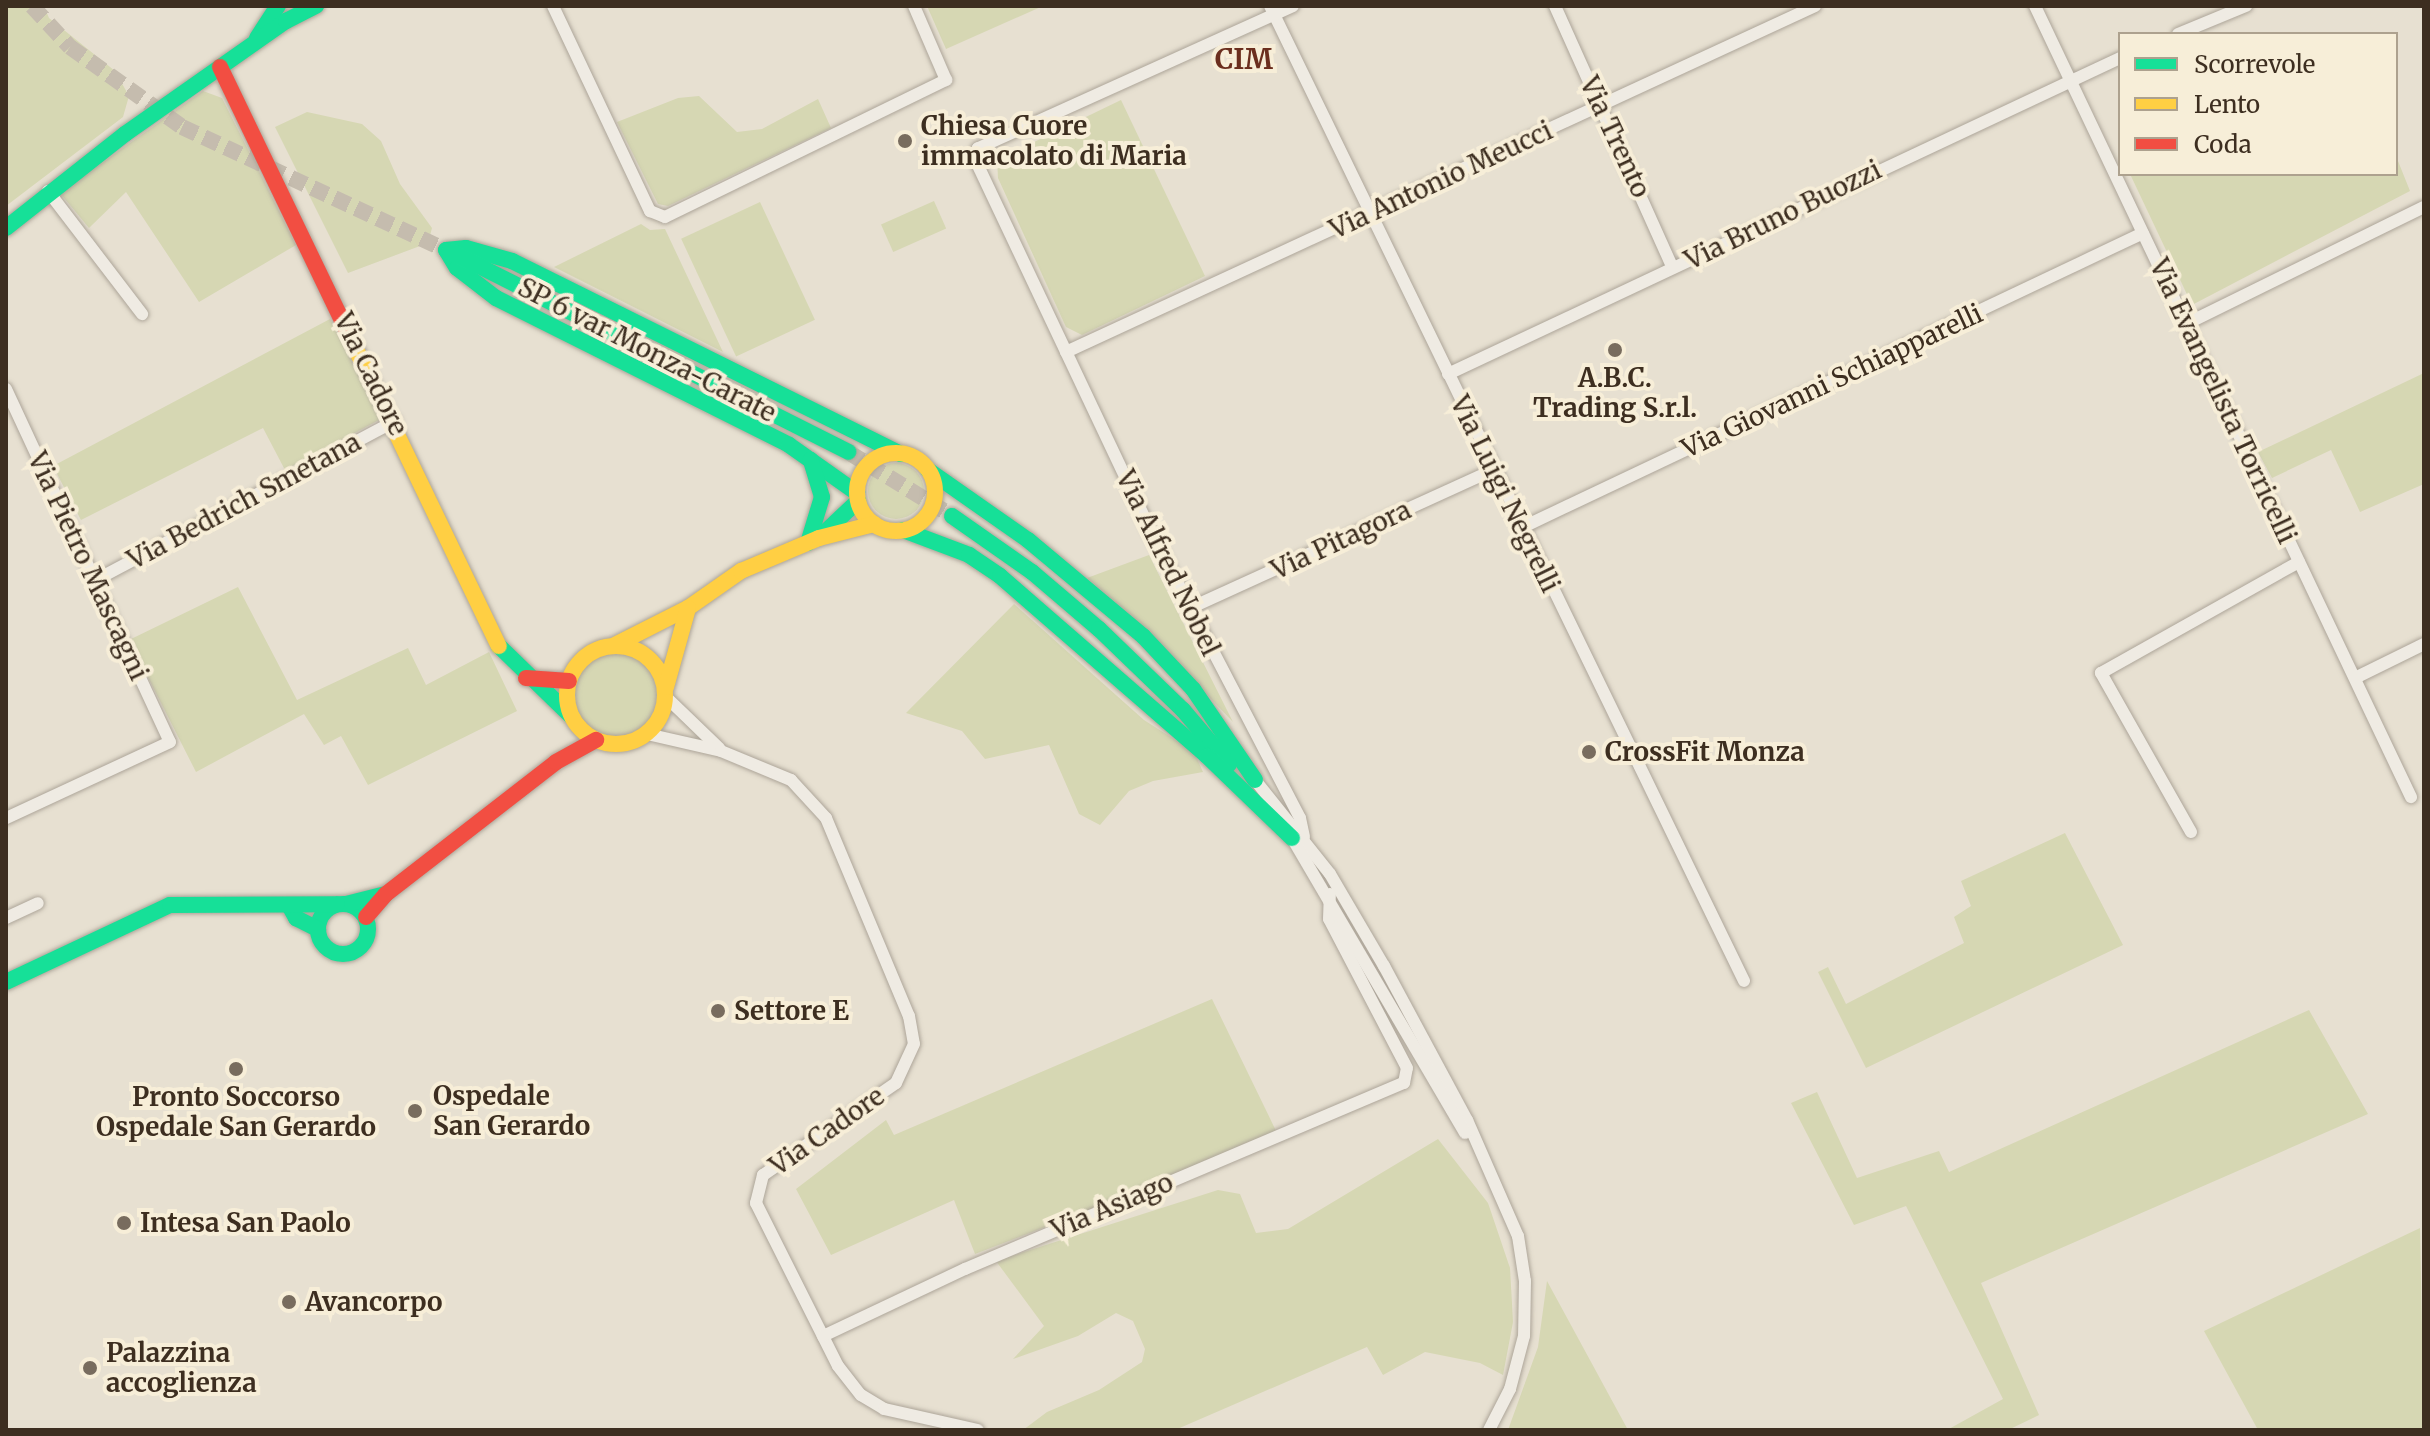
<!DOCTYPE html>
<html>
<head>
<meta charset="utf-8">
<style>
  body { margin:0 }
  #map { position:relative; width:2430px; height:1436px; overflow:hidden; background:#e7e0d1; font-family:Merriweather,serif }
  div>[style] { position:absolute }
  .green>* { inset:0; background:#d6d7b3; transform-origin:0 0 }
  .round { border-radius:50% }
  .secondary-tunnel>* { height:16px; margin-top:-8px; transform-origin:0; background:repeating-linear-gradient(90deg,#c5bcae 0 16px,transparent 0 24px) }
  .roads { filter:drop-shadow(0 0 2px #ada599) drop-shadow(0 0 2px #ada599) }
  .street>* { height:12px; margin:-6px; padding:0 6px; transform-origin:6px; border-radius:6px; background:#efebe3 }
  .fast>* { height:16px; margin:-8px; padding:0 8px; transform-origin:8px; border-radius:8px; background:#16e098 }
  .fast>.ring { margin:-8px; padding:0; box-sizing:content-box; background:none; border:16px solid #16e098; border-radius:50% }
  .slow>* { height:16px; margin:-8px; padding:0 8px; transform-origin:8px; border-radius:8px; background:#ffcf43 }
  .slow>.ring { margin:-8px; padding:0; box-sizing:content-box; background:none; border:16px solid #ffcf43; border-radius:50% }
  .jam>* { height:16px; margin:-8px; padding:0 8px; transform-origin:8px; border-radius:8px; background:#f24e42 }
  .dots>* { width:22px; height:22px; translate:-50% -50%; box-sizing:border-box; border:4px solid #f7eed8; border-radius:50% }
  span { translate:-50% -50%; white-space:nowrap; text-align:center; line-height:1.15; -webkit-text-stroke:8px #f7eed8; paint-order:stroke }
  .poi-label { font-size:26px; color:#3d2e20; font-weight:700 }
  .left { translate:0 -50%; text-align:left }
  .street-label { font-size:26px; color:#3d2e20 }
  .neighbourhood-label { font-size:28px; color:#6b2e1e; font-weight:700 }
  .frame { position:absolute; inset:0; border:8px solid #3d2e20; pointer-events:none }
  .legend { position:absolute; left:2118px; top:32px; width:280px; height:144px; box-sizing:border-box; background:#f7eed8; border:2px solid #ada18e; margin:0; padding:10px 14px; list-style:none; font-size:24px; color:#3d2e20 }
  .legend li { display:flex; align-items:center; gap:16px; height:40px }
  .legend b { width:40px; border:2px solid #ada18e }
</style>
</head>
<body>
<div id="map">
  <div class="green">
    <i style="clip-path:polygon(6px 6px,44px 6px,49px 18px,115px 71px,129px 96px,123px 117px,6px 206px)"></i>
    <i style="clip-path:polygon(927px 6px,1043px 6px,946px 49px)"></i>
    <i style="clip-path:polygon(203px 91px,222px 98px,296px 245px,199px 302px,126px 192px,89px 228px,60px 193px)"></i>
    <i style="clip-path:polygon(699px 96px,737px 132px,762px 129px,818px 99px,831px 128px,668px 206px,658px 204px,617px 122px,678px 98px)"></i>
    <i style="clip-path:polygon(1121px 100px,1205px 276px,1082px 335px,1066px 327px,998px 178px,997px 160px)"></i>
    <i style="clip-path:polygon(307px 112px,362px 124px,381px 141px,400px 184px,432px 228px,428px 243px,348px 273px,275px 127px)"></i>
    <i style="clip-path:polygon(2396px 156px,2410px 191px,2192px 305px,2130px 174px,2396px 174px)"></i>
    <i style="left:934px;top:201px;width:30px;height:58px;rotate:66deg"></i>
    <i style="left:760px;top:202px;width:130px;height:87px;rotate:65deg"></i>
    <i style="clip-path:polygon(641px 224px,650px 230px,665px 229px,723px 352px,554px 267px)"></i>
    <i style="clip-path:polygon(330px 319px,381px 419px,285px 470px,263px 428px,81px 520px,53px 466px)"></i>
    <i style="clip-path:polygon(2424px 373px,2424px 484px,2360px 512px,2331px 450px,2272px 478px,2258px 452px)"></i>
    <i class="round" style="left:868px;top:463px;width:56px;height:56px"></i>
    <i style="clip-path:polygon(1149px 555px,1233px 722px,1133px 617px,1087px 578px)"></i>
    <i style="clip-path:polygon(238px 587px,297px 700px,408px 648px,426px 685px,489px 652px,517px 711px,368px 785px,341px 736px,324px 745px,304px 714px,196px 772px,129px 640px)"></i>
    <i style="clip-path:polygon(1014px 604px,1144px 720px,1194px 752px,1203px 772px,1153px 781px,1129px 791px,1100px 825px,1079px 814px,1049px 745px,985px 759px,962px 731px,906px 713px)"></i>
    <i class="round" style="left:573px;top:653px;width:84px;height:84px"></i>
    <i style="clip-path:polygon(2065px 833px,2123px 945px,1866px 1068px,1818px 972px,1828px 967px,1846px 1004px,1964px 943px,1954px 917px,1971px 906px,1961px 881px)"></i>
    <i style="clip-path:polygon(1212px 999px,1279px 1137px,975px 1254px,954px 1200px,831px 1255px,796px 1189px,886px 1120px,894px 1135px)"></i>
    <i style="clip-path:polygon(2309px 1010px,2368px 1114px,1981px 1283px,2039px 1415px,2008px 1430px,1947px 1430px,2003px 1399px,1906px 1206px,1854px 1225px,1791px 1103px,1817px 1092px,1857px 1178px,1939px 1151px,1949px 1172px)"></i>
    <i style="clip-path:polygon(1438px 1139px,1488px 1203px,1510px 1268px,1513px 1322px,1503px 1375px,1480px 1363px,1425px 1352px,1383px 1375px,1367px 1347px,1175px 1430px,1023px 1430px,1047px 1412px,1099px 1390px,1142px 1362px,1145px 1349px,1133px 1321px,1116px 1313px,1078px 1336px,1013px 1359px,1044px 1326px,996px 1261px,1218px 1190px,1240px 1194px,1256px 1233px,1288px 1229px)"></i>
    <i style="clip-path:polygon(2420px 1228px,2424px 1430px,2258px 1430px,2204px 1331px)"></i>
    <i style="clip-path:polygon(1547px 1281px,1628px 1430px,1508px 1430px,1538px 1347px)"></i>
  </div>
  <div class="secondary-tunnel">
    <i style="left:32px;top:6px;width:56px;rotate:47.2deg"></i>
    <i style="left:70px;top:47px;width:138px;rotate:35.5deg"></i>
    <i style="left:182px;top:127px;width:291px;rotate:25deg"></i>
    <i style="left:848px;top:452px;width:122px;rotate:31.6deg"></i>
  </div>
  <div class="roads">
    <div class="street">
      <i style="left:553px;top:6px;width:227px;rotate:64.7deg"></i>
      <i style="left:650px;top:211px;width:16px;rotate:22deg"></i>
      <i style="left:665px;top:217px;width:313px;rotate:-26deg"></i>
      <i style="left:946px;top:80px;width:81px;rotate:-113.4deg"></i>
      <i style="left:1270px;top:6px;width:1084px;rotate:64.07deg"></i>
      <i style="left:1293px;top:6px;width:346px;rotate:155.7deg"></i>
      <i style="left:978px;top:148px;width:10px;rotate:114deg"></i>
      <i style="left:974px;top:157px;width:410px;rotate:64.7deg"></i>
      <i style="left:1149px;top:528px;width:327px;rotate:62.5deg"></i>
      <i style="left:1300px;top:818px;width:19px;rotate:78deg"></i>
      <i style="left:1555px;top:6px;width:287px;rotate:65.8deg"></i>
      <i style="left:2035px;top:6px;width:876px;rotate:64.58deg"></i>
      <i style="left:2178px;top:34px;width:74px;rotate:-22.4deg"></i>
      <i style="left:48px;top:191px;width:155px;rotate:52.6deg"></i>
      <i style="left:2186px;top:324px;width:265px;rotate:-26.2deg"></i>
      <i style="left:1066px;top:352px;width:825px;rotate:-24.79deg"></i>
      <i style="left:1448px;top:374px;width:743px;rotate:-25.18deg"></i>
      <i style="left:6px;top:389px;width:389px;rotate:65.1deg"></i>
      <i style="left:170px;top:742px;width:181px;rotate:155.1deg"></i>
      <i style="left:1521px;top:528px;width:688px;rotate:-25.37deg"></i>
      <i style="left:94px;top:581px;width:341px;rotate:-28deg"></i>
      <i style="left:1188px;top:609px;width:335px;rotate:-24.5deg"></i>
      <i style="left:2355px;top:678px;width:77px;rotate:-26.2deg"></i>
      <i style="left:666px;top:697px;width:74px;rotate:43.9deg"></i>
      <i style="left:647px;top:734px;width:76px;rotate:12.9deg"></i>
      <i style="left:721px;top:751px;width:76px;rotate:22.5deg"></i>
      <i style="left:791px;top:780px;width:52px;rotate:47.4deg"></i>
      <i style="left:826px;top:818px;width:215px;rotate:67.3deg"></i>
      <i style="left:909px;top:1016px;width:28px;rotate:80deg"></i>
      <i style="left:914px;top:1044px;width:43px;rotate:114.8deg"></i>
      <i style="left:896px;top:1083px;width:162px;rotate:145.3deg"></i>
      <i style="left:763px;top:1175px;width:29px;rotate:104deg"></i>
      <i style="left:756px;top:1203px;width:182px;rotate:63.3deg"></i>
      <i style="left:838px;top:1366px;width:37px;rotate:52deg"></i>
      <i style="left:861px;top:1395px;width:27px;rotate:31deg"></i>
      <i style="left:884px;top:1409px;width:96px;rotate:12.6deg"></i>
      <i style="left:1255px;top:780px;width:120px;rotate:51.4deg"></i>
      <i style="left:1330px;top:874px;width:107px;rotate:59.6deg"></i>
      <i style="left:1384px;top:966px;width:175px;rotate:61.7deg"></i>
      <i style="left:1467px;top:1120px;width:127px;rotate:66.3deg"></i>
      <i style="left:1518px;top:1236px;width:46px;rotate:81.2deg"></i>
      <i style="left:1525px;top:1281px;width:55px;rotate:91deg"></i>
      <i style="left:1524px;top:1336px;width:55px;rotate:104.8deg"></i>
      <i style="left:1510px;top:1389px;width:46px;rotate:117.1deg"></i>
      <i style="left:2191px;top:832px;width:183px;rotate:-119.5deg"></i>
      <i style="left:2101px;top:673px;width:227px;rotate:-29.3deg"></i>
      <i style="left:1292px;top:838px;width:342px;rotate:59.6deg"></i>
      <i style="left:6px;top:918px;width:35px;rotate:-25deg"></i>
      <i style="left:823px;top:1336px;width:157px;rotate:-25.3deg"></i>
      <i style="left:965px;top:1269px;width:477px;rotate:-23deg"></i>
      <i style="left:1404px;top:1083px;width:15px;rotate:-79deg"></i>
      <i style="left:1407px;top:1068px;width:168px;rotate:-117.6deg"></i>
      <i style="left:1329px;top:919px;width:25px;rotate:-88deg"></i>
    </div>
    <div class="fast">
      <i style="left:257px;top:38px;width:38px;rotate:-57deg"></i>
      <i style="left:6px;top:228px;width:152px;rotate:-38.3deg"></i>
      <i style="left:125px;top:134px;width:197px;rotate:-35.1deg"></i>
      <i style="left:286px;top:21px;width:34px;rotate:-27deg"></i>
      <i style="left:446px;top:250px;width:20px;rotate:-6deg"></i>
      <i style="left:466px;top:248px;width:48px;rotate:15.8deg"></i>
      <i style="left:512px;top:261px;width:434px;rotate:26.4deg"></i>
      <i style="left:446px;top:250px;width:21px;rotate:59deg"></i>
      <i style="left:457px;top:268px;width:49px;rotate:37.6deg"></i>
      <i style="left:496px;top:298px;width:328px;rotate:26.6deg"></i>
      <i style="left:789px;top:445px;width:83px;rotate:35.2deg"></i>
      <i style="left:449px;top:251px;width:447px;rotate:26.7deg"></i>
      <i style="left:928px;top:470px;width:122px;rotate:35deg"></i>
      <i style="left:1028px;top:540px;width:150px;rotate:39.9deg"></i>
      <i style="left:1143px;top:636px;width:73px;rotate:46.7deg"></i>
      <i style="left:1193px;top:689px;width:110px;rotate:55.7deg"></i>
      <i style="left:952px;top:516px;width:98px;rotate:35deg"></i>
      <i style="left:1032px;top:572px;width:88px;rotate:40.4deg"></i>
      <i style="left:1099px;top:629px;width:117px;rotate:44deg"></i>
      <i style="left:1183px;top:710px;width:71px;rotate:49.6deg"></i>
      <i style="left:903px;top:530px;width:71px;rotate:20.7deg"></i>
      <i style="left:969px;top:555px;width:37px;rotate:34deg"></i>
      <i style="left:1000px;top:576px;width:274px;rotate:41deg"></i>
      <i style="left:1207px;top:756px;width:118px;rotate:44deg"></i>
      <i style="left:824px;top:533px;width:47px;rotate:-43.3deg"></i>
      <i style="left:808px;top:543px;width:48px;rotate:-73.1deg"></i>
      <i style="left:822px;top:497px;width:39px;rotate:-107deg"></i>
      <i style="left:499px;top:646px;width:100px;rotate:44.2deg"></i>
      <i class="ring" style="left:318px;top:904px;width:34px;height:34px"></i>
      <i style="left:346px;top:904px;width:41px;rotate:-14deg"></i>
      <i style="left:290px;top:907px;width:13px;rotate:61deg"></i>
      <i style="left:296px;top:918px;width:25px;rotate:27deg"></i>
      <i style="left:6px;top:982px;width:181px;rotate:-25.2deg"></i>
      <i style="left:170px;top:905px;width:167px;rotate:-0.3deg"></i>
    </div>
    <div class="slow">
      <i style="left:350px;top:337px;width:343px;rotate:64.3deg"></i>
      <i class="ring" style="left:857px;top:453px;width:62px;height:62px"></i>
      <i style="left:615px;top:645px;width:82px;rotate:-26.9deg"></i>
      <i style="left:688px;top:608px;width:65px;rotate:-34.9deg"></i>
      <i style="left:741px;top:571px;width:85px;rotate:-22.9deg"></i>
      <i style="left:819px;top:538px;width:57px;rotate:-14.3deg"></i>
      <i class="ring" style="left:567px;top:646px;width:82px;height:82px"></i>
      <i style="left:666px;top:687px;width:82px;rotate:-74.4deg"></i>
    </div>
    <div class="jam">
      <i style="left:220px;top:67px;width:300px;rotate:64.3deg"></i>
      <i style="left:526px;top:678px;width:43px;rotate:4deg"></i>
      <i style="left:366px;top:917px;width:30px;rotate:-49deg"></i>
      <i style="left:386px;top:894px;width:215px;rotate:-37.8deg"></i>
      <i style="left:556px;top:762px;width:46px;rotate:-28.8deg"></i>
    </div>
  </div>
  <div class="dots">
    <i style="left:905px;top:141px;background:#786c5e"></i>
    <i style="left:1615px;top:350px;background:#786c5e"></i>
    <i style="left:1589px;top:752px;background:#786c5e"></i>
    <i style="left:718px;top:1011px;background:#786c5e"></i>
    <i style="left:236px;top:1069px;background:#786c5e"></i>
    <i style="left:415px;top:1111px;background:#786c5e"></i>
    <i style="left:124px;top:1223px;background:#786c5e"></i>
    <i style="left:289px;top:1302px;background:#786c5e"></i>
    <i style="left:90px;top:1368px;background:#786c5e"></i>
  </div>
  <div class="poi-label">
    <span class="left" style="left:921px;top:141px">Chiesa Cuore<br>immacolato di Maria</span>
    <span style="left:1615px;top:393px">A.B.C.<br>Trading S.r.l.</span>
    <span class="left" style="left:1605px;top:752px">CrossFit Monza</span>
    <span class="left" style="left:734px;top:1011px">Settore E</span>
    <span class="left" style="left:433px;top:1111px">Ospedale<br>San Gerardo</span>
    <span style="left:236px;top:1112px">Pronto Soccorso<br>Ospedale San Gerardo</span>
    <span class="left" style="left:140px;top:1223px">Intesa San Paolo</span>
    <span class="left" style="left:305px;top:1302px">Avancorpo</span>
    <span class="left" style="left:106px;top:1368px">Palazzina<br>accoglienza</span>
  </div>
  <div class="street-label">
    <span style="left:1615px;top:137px;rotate:65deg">Via Trento</span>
    <span style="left:1441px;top:180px;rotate:-25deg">Via Antonio Meucci</span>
    <span style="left:1783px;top:215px;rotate:-26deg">Via Bruno Buozzi</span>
    <span style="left:647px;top:350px;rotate:27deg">SP 6 var Monza-Carate</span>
    <span style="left:371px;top:374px;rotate:64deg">Via Cadore</span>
    <span style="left:1832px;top:381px;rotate:-25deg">Via Giovanni Schiapparelli</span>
    <span style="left:2223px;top:401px;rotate:65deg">Via Evangelista Torricelli</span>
    <span style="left:1505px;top:494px;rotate:64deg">Via Luigi Negrelli</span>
    <span style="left:244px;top:501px;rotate:-28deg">Via Bedrich Smetana</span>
    <span style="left:1341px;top:540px;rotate:-25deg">Via Pitagora</span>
    <span style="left:1168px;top:563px;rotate:64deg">Via Alfred Nobel</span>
    <span style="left:88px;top:566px;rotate:65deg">Via Pietro Mascagni</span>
    <span style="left:827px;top:1131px;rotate:-35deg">Via Cadore</span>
    <span style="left:1112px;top:1206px;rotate:-23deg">Via Asiago</span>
  </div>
  <div class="neighbourhood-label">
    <span style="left:1244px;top:59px">CIM</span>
  </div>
  <div class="frame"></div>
  <ul class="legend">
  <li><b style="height:10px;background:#16e098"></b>Scorrevole</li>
  <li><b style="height:10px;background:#ffcf43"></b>Lento</li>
  <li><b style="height:10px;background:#f24e42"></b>Coda</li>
  </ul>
</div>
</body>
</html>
